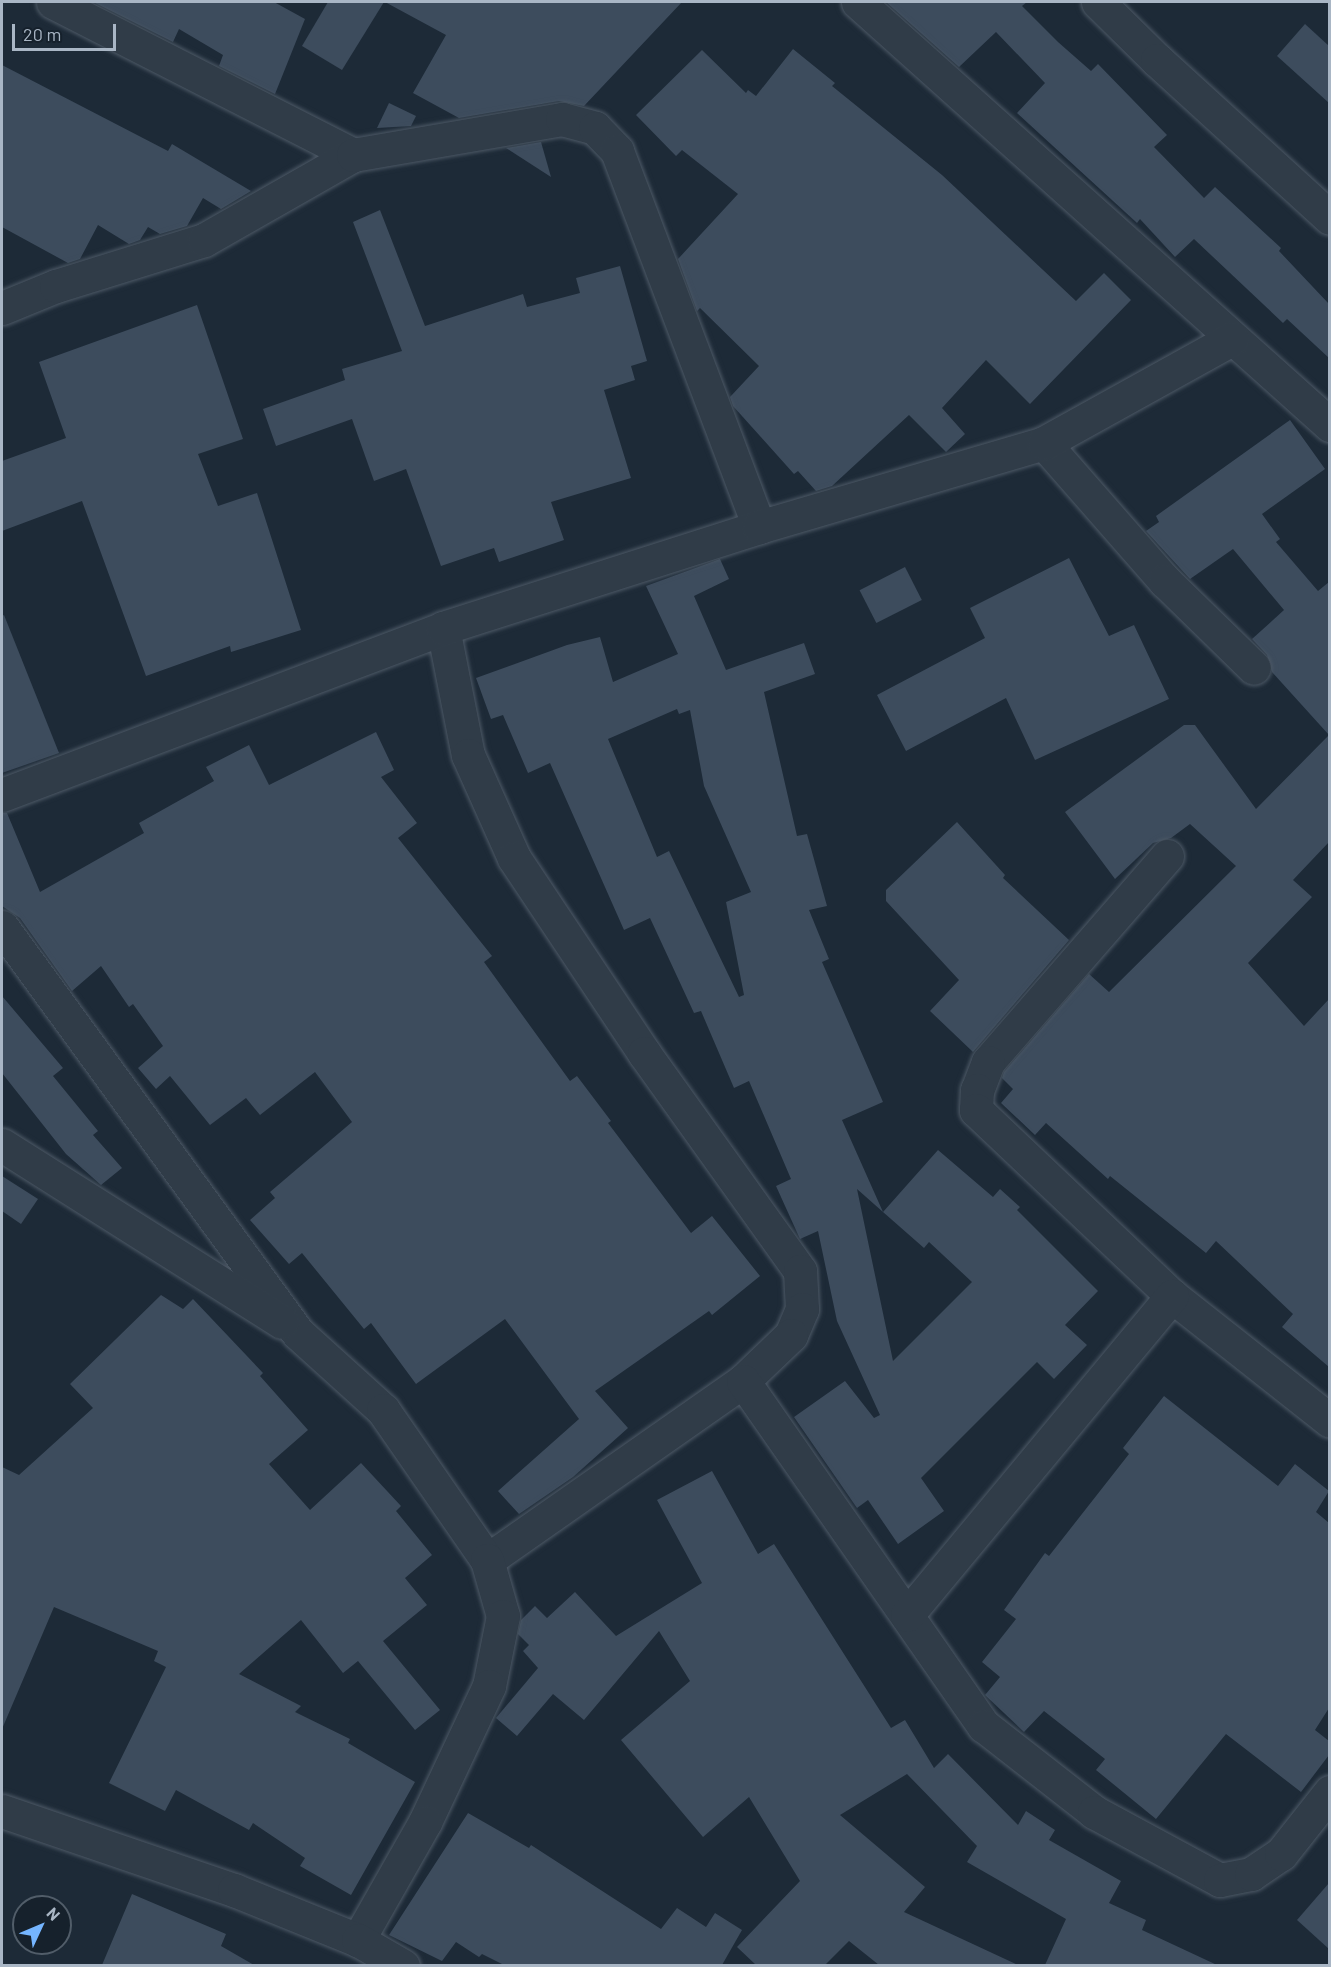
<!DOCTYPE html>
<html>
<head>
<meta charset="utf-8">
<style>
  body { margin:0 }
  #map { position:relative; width:1331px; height:1967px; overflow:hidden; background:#1d2a37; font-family:Barlow,sans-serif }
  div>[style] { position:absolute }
  .building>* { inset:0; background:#3d4c5d; transform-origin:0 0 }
  .roads { filter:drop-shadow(0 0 2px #4d5966) drop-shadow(0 0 2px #4d5966) }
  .minor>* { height:33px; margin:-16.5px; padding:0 16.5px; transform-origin:16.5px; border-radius:16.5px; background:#303c48 }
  span { translate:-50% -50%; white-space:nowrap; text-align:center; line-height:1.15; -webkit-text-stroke:6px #16212c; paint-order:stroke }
  .frame { position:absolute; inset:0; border:3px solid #a9b6c5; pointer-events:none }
  .north { position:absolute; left:12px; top:1895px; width:60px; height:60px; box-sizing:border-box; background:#16212c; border:2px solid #515d69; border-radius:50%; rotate:46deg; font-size:16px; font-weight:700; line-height:24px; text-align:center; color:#a9b6c5 }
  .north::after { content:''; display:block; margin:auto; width:21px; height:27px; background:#75b5ff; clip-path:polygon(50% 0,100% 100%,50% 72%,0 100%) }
  .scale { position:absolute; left:12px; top:24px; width:104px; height:27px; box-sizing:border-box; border:3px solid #a9b6c5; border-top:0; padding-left:8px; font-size:18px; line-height:21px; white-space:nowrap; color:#a9b6c5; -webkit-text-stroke:4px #16212c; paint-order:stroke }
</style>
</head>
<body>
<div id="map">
  <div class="building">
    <i style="clip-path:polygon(93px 2px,274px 2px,305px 19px,275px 94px,219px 66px,223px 55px,179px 29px,173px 42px)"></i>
    <i style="clip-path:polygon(328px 2px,384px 2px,342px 70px,302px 46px)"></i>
    <i style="clip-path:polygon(385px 2px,682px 2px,584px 106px,559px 101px,459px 118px,413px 93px,446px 35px)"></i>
    <i style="clip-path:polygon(886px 2px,1027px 2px,1022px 6px,1058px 42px,1091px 71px,1098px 64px,1167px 135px,1154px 147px,1204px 198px,1215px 187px,1281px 248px,1279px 251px,1329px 304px,1329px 358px,1287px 319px,1283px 323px,1194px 239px,1175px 257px,1140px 219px,1137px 223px,1017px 113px,1045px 83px,996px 32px,959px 67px)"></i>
    <i style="clip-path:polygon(1305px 24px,1329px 46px,1329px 103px,1277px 56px)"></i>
    <i style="clip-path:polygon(793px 49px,835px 83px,832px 86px,942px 175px,1076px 301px,1104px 273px,1131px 300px,1030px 404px,986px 360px,942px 408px,965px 434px,946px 452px,909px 415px,832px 486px,816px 491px,798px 471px,794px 474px,733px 406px,730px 397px,759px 366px,700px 308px,697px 311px,678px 259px,738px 194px,682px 150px,676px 156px,636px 115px,702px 50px,746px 93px,748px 90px,756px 96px)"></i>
    <i style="clip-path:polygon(2px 65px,168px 151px,172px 144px,251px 191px,221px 209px,203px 198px,187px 226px,160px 234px,148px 227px,140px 240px,129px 244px,98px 225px,80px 259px,68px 263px,2px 227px)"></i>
    <i style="clip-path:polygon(389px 103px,416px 116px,411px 126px,377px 128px)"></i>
    <i style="clip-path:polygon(541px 142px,551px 177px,506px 148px)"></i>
    <i style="clip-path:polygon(380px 210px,425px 326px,523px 294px,527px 307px,580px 293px,576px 278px,620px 266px,647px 361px,631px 366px,635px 380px,604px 390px,631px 478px,551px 502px,564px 540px,499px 562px,494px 548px,441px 566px,406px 469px,374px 481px,352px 419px,276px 446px,263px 409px,345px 380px,342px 369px,402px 351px,353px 222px)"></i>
    <i style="clip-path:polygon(197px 305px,243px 439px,198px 454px,218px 506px,257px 493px,301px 630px,231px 652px,230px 646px,146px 676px,82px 501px,2px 531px,2px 461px,66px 438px,39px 362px)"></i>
    <i style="clip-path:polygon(1290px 420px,1325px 469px,1262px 514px,1280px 539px,1276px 542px,1318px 591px,1329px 582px,1329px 842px,1293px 880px,1312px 897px,1248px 963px,1304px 1026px,1329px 999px,1329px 1367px,1282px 1327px,1293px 1314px,1216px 1241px,1206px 1253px,1110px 1176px,1108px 1179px,1046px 1123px,1035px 1135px,1001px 1103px,1013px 1089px,1002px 1078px,1004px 1072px,1089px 974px,1109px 992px,1236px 866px,1190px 824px,1171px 838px,1153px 843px,1115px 879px,1065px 812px,1184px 725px,1195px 725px,1256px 809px,1329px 735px,1272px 672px,1267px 655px,1252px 639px,1284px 610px,1233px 549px,1190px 579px,1146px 531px,1159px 522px,1156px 516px)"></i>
    <i style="clip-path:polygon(1069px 558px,1109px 636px,1134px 625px,1169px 699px,1035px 760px,1006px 698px,906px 751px,877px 695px,985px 638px,970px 608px)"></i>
    <i style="clip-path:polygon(evenodd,720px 559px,729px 579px,694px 596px,726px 670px,804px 643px,815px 674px,764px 692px,797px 836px,807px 834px,827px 906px,809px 910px,829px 959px,822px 962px,883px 1102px,842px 1120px,883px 1212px,857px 1189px,893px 1361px,972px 1282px,929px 1242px,924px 1248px,883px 1212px,938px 1150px,993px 1197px,1000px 1189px,1020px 1207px,1017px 1210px,1098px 1291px,1065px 1325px,1087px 1345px,1054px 1379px,1037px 1362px,921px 1478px,944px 1511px,898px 1544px,868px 1500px,857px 1508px,794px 1417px,845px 1381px,874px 1418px,880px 1415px,837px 1321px,818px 1231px,800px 1239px,776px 1186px,791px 1179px,749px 1081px,734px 1088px,701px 1011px,694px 1013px,650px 918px,624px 930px,550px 763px,528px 773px,503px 715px,491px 719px,476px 678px,567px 645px,600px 637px,613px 682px,678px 654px,646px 586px,720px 559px,677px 709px,679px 714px,690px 710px,704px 786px,751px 892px,726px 902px,744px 995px,739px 997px,669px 851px,657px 857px,608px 739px,677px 709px)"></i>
    <i style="left:905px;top:567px;width:37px;height:51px;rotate:63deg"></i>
    <i style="clip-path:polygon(4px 615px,59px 753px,2px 773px,2px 616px)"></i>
    <i style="clip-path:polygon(376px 732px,394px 770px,381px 777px,417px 823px,398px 838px,492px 956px,484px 962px,570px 1081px,577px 1076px,611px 1121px,608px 1123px,691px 1233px,712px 1216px,760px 1276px,712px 1315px,709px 1311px,595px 1391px,628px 1428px,573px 1477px,519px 1514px,498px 1491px,579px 1419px,505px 1319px,416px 1384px,371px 1323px,364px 1329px,302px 1253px,289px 1264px,250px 1220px,275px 1198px,270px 1192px,352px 1122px,315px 1072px,260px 1115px,246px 1098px,210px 1125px,170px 1076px,156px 1089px,138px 1068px,163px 1046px,133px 1004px,129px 1007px,101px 966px,72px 991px,20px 918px,2px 906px,2px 813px,7px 813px,40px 892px,144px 833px,139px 823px,214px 781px,206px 767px,249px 745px,269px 785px)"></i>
    <i style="clip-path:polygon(957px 822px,1005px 875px,1003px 878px,1069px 940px,973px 1052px,930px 1011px,959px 980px,886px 901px,886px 890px)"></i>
    <i style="clip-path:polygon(2px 996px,63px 1068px,53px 1076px,98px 1131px,93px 1135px,122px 1168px,101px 1185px,66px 1154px,2px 1073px)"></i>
    <i style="clip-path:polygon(2px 1176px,38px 1199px,21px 1224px,2px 1211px)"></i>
    <i style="clip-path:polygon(161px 1295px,183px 1309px,193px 1299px,263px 1373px,260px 1376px,308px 1430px,269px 1464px,310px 1510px,361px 1463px,401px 1506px,396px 1511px,432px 1555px,405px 1578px,427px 1605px,383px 1641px,440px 1710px,415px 1730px,358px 1661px,343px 1673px,301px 1620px,239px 1674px,301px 1706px,295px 1712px,350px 1739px,348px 1743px,415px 1782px,351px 1895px,300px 1866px,305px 1858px,253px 1823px,249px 1830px,176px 1790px,165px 1811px,109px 1783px,166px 1667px,154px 1661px,158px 1651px,54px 1607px,2px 1729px,2px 1467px,19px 1475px,93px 1408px,70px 1384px)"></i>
    <i style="clip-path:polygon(1164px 1396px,1278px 1486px,1295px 1464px,1329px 1491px,1316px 1512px,1329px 1523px,1329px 1708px,1315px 1730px,1329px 1741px,1329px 1755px,1301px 1792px,1226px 1734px,1156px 1819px,1096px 1770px,1105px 1759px,1044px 1711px,1024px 1732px,985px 1695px,1000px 1677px,982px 1662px,1016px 1619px,1004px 1610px,1045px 1553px,1049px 1556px,1129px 1454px,1123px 1448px)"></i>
    <i style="clip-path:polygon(712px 1471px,758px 1554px,774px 1544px,891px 1728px,905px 1720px,934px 1768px,948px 1754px,1018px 1825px,1026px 1811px,1055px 1830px,1049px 1840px,1121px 1881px,1109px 1903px,1146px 1920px,1142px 1930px,1217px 1965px,1045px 1965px,1066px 1919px,967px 1862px,977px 1846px,907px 1774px,840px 1815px,925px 1887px,904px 1912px,1018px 1965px,879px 1965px,849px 1941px,825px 1965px,756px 1965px,737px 1947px,800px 1881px,749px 1797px,703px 1837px,621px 1740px,690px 1681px,659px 1631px,584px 1720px,553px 1694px,517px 1736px,496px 1718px,538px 1668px,523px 1651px,529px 1645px,518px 1634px,521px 1620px,535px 1606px,547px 1618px,575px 1592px,616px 1636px,702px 1583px,657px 1500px)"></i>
    <i style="clip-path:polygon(468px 1813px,529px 1848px,531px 1845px,661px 1929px,677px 1908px,706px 1927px,715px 1913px,742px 1930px,722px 1965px,504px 1965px,482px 1954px,479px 1957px,456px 1942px,442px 1961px,389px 1935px)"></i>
    <i style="clip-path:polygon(1329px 1883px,1329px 1949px,1297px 1920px)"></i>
    <i style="clip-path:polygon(132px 1894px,226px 1934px,221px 1946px,254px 1965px,102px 1965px)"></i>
  </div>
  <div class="roads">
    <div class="minor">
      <i style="left:53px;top:2px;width:337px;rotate:27deg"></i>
      <i style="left:858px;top:2px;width:634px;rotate:41.87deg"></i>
      <i style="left:1098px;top:2px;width:83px;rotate:44.5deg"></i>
      <i style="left:1157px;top:60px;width:234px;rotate:42.4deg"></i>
      <i style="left:2px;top:308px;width:58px;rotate:-22.2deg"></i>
      <i style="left:56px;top:286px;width:155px;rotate:-17.3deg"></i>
      <i style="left:204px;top:240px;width:172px;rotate:-29.7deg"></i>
      <i style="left:353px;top:155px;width:212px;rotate:-9.8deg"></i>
      <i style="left:562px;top:119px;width:34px;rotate:15deg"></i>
      <i style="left:595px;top:128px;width:32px;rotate:46deg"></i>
      <i style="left:617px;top:151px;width:402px;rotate:69.3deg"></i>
      <i style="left:1044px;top:443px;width:184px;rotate:48.8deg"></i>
      <i style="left:1165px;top:581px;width:124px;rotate:44.3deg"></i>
      <i style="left:443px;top:628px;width:129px;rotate:78.9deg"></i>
      <i style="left:468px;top:755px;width:113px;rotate:65.9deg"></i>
      <i style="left:514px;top:858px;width:234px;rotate:56.3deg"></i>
      <i style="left:644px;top:1053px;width:268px;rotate:54.4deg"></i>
      <i style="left:800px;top:1271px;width:38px;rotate:87deg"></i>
      <i style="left:802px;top:1309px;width:28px;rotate:113deg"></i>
      <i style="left:791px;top:1335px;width:66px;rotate:136.2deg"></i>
      <i style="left:743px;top:1381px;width:312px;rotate:145deg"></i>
      <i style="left:2px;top:795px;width:472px;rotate:-20.7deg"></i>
      <i style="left:443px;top:628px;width:332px;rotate:-17.7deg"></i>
      <i style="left:759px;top:527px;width:297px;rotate:-16.4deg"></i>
      <i style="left:1044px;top:443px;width:215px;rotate:-29deg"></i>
      <i style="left:1167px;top:856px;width:273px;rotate:131deg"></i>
      <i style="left:988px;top:1062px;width:30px;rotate:111deg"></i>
      <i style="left:977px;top:1090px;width:20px;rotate:93deg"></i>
      <i style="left:976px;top:1110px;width:270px;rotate:43.5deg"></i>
      <i style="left:1172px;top:1296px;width:201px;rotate:38.3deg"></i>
      <i style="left:2px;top:927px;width:502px;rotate:53.91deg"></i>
      <i style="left:298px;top:1333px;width:115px;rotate:42.2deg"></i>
      <i style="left:383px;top:1410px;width:183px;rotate:55.3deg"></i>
      <i style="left:487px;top:1560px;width:58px;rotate:74.1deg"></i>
      <i style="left:503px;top:1616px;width:71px;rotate:101.3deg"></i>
      <i style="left:489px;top:1686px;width:150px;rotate:115.2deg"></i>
      <i style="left:425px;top:1822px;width:136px;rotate:119.6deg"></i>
      <i style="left:2px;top:1145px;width:331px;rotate:32.3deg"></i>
      <i style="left:743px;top:1381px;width:421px;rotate:55.1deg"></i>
      <i style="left:984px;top:1726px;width:140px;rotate:38deg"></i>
      <i style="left:1094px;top:1812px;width:143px;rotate:28.4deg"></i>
      <i style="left:1220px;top:1880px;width:32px;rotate:-11deg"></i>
      <i style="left:1251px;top:1874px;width:36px;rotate:-34deg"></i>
      <i style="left:1281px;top:1854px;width:79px;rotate:-51.7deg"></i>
      <i style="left:907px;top:1615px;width:415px;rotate:-50.3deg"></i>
      <i style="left:2px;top:1811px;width:245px;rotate:18.8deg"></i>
      <i style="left:234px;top:1890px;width:134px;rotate:22deg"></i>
      <i style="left:358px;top:1940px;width:52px;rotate:30deg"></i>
    </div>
  </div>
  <div class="frame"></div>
  <div class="north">N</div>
  <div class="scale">20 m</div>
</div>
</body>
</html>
